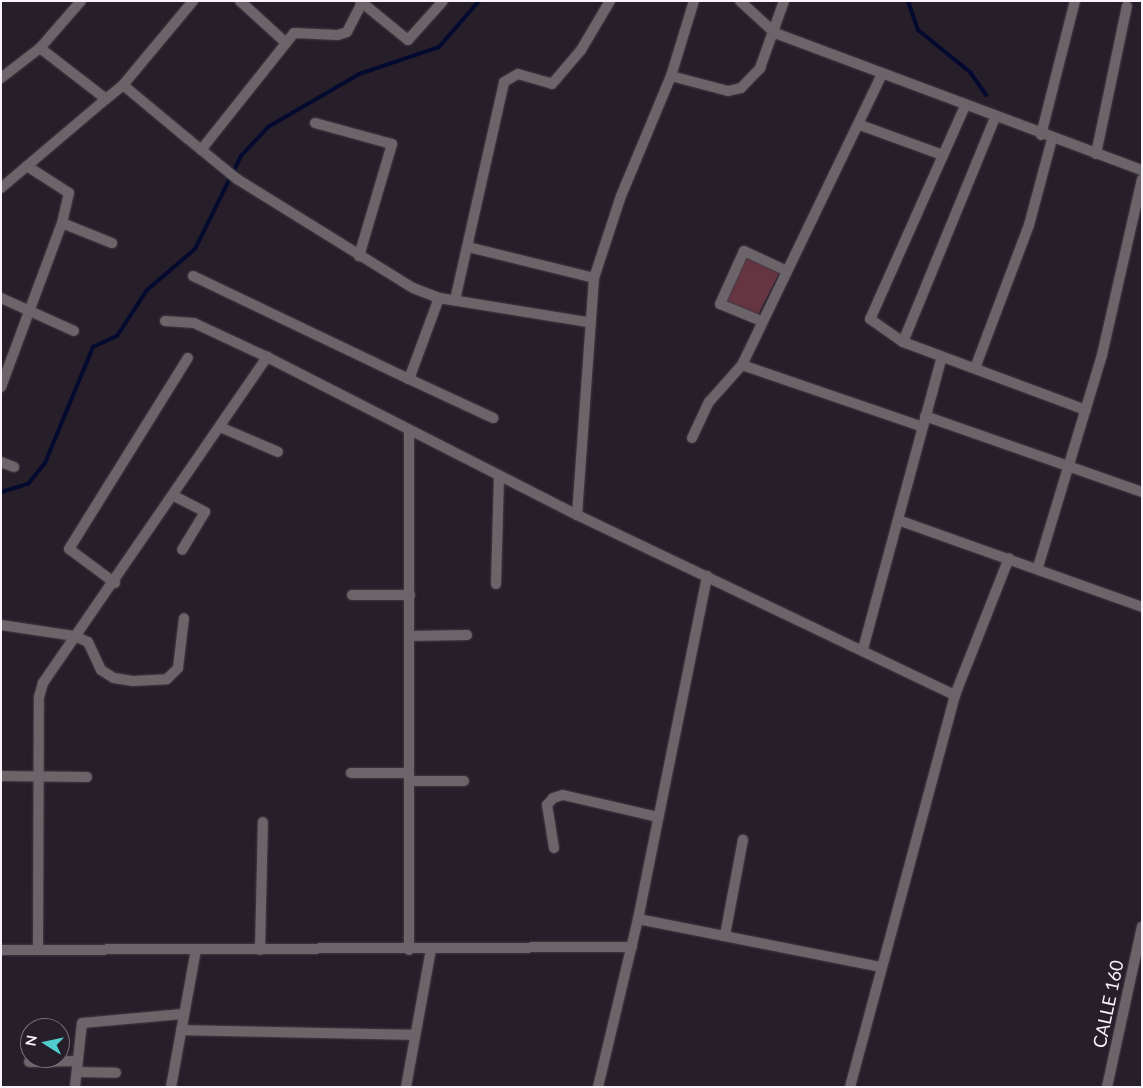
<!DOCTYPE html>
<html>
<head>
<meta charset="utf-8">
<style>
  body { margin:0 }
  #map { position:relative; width:1143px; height:1088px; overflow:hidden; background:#261e29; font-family:Lato,sans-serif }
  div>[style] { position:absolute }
  .green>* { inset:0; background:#663542; transform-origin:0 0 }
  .stream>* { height:4px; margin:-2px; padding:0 2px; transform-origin:2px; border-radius:2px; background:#040a2f }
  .roads { filter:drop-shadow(0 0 1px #433c46) drop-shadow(0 0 1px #433c46) }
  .street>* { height:10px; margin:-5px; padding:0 5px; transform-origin:5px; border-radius:5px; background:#6b6468 }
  span { translate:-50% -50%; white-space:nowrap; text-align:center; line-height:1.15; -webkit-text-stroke:5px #261e29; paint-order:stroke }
  .street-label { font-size:18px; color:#f8f2fa }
  .frame { position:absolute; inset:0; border:2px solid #f8f2fa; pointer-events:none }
  .north { position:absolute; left:20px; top:1018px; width:50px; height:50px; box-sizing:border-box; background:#261e29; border:1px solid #7a737d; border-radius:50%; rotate:280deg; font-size:14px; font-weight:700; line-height:20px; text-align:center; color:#f8f2fa }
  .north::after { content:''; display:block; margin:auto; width:18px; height:22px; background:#52cdcf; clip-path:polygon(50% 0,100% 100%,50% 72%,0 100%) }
</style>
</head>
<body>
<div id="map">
  <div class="green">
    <i style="left:747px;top:257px;width:36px;height:48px;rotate:27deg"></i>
  </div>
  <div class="stream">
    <i style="left:908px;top:1px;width:31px;rotate:71deg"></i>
    <i style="left:918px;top:30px;width:67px;rotate:38.9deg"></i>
    <i style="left:970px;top:72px;width:28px;rotate:55deg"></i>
    <i style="left:1px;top:492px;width:28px;rotate:-17deg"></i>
    <i style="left:28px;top:484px;width:27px;rotate:-51deg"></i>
    <i style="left:45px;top:463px;width:126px;rotate:-67.5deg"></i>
    <i style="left:93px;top:347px;width:26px;rotate:-25deg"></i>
    <i style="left:117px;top:336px;width:55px;rotate:-56.9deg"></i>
    <i style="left:147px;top:290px;width:63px;rotate:-40.5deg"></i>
    <i style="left:195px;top:249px;width:104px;rotate:-63.7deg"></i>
    <i style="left:241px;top:156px;width:40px;rotate:-47deg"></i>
    <i style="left:268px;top:127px;width:105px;rotate:-30.2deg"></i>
    <i style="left:359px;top:74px;width:84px;rotate:-18.6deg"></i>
    <i style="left:439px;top:47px;width:61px;rotate:-49deg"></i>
  </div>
  <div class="roads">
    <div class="street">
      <i style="left:193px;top:1px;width:109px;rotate:129.8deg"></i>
      <i style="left:123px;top:85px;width:85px;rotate:39.7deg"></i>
      <i style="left:188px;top:139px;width:63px;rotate:39.2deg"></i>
      <i style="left:237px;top:179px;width:207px;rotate:31.8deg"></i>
      <i style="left:413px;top:288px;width:28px;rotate:21deg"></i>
      <i style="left:439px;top:298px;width:151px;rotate:9.2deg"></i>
      <i style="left:240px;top:1px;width:62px;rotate:42.4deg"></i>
      <i style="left:360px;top:1px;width:62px;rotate:39.1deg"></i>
      <i style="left:408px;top:40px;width:52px;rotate:-48.1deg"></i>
      <i style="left:740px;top:1px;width:47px;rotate:42.4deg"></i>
      <i style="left:775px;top:33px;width:392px;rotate:20.5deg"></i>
      <i style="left:40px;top:48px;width:83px;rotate:37.7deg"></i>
      <i style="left:106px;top:99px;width:22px;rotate:-39deg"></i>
      <i style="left:671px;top:76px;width:59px;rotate:14.7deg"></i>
      <i style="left:728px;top:91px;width:13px;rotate:-13deg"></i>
      <i style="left:741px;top:88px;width:28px;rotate:-46deg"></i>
      <i style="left:760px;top:68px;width:71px;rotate:-70.3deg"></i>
      <i style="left:1px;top:78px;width:49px;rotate:-37.6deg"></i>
      <i style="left:40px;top:48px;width:62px;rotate:-48.9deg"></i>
      <i style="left:965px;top:106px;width:233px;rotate:114deg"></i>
      <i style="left:870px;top:319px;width:40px;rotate:34.9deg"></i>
      <i style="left:903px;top:342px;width:195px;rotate:20.4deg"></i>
      <i style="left:315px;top:123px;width:80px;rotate:15.3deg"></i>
      <i style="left:392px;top:144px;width:117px;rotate:106.4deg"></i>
      <i style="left:860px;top:125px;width:88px;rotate:19.9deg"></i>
      <i style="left:1041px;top:135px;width:138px;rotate:-75.8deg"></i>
      <i style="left:201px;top:150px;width:149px;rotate:-51.5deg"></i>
      <i style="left:294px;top:33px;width:44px;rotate:2.6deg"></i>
      <i style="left:338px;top:35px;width:9px;rotate:-18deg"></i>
      <i style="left:347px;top:32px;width:34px;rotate:-63deg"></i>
      <i style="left:1096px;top:154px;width:151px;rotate:-78.2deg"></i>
      <i style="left:1px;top:188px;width:138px;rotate:-40.3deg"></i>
      <i style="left:62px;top:223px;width:54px;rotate:21.8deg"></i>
      <i style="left:468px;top:247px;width:130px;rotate:13.8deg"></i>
      <i style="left:193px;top:276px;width:239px;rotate:25.5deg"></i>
      <i style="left:409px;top:379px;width:86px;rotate:-69.7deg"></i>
      <i style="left:1px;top:298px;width:80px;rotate:24.3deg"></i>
      <i style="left:455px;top:300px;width:223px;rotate:-77.3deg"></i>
      <i style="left:504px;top:82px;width:16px;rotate:-30deg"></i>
      <i style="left:518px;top:74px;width:35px;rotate:16deg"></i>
      <i style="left:552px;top:84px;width:45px;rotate:-49.5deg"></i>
      <i style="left:581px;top:50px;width:57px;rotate:-59.4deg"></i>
      <i style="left:165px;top:321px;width:29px;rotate:4deg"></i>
      <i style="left:194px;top:323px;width:81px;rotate:25deg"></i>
      <i style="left:267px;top:357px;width:348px;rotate:27deg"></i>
      <i style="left:577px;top:515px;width:419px;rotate:25.5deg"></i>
      <i style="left:761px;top:321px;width:44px;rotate:-157.5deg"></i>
      <i style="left:720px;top:304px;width:58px;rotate:-65.6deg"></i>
      <i style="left:744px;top:251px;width:45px;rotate:24.9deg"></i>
      <i style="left:903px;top:342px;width:242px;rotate:-67.7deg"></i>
      <i style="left:742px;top:365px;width:191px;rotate:18.9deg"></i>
      <i style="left:975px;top:368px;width:153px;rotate:-69.3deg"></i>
      <i style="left:1029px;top:225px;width:89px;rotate:-75deg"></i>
      <i style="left:409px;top:379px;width:93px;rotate:24.9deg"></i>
      <i style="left:1px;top:387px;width:175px;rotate:-69.6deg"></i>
      <i style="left:62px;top:223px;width:31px;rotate:-77deg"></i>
      <i style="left:69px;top:193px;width:50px;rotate:-147.3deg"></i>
      <i style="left:925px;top:416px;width:230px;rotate:19.3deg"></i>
      <i style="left:220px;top:427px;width:63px;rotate:23.3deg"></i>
      <i style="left:409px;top:433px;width:517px;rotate:90deg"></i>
      <i style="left:692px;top:438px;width:40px;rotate:-65deg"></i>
      <i style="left:709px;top:402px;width:50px;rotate:-48.3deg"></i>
      <i style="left:742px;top:365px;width:321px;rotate:-64.3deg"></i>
      <i style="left:1px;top:462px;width:14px;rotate:21deg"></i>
      <i style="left:174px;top:496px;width:35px;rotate:27deg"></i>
      <i style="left:205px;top:512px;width:44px;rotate:121.2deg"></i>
      <i style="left:577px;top:515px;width:238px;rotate:-85.9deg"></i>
      <i style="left:594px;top:278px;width:86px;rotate:-71.8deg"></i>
      <i style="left:621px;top:196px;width:130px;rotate:-67.4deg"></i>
      <i style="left:671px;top:76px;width:78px;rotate:-73deg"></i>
      <i style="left:898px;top:520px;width:259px;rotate:19.6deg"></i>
      <i style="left:1038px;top:567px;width:221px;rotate:-73.2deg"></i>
      <i style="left:1102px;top:355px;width:180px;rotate:-77.2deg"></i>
      <i style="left:115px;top:583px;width:57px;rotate:-143.5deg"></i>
      <i style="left:69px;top:549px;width:225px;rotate:-58.1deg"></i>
      <i style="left:496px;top:584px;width:107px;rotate:-88.4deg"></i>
      <i style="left:352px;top:595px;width:58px"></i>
      <i style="left:1px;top:625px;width:75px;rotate:8.5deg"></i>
      <i style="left:75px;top:636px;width:14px;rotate:25deg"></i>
      <i style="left:88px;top:642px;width:31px;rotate:65deg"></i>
      <i style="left:101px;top:670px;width:15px;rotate:32deg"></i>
      <i style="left:114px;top:678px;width:19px;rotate:9deg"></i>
      <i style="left:133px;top:681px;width:34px;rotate:-3deg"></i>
      <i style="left:167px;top:679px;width:16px;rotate:-45deg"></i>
      <i style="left:178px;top:668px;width:50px;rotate:-83.2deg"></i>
      <i style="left:410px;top:636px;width:57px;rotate:-1deg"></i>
      <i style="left:863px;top:649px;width:302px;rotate:-74.9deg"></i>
      <i style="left:351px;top:773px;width:58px"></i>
      <i style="left:1px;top:776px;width:86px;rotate:0.7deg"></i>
      <i style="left:409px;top:781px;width:55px"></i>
      <i style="left:554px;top:848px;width:44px;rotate:-99.2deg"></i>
      <i style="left:547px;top:805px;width:9px;rotate:-49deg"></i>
      <i style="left:553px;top:798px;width:10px;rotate:-17deg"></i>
      <i style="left:563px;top:795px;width:98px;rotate:13deg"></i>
      <i style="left:638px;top:919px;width:247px;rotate:11.2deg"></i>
      <i style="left:725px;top:935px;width:97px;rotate:-79.3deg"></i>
      <i style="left:38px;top:949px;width:252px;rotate:-89.8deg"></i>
      <i style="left:39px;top:697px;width:15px;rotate:-74deg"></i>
      <i style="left:43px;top:683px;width:396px;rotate:-55.5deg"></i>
      <i style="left:1px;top:950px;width:631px;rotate:-0.27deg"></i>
      <i style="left:260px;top:950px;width:128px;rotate:-88.7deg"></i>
      <i style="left:181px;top:1030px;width:234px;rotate:1.2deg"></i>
      <i style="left:29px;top:1062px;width:48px;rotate:-1.2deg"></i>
      <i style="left:77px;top:1072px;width:39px;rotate:1deg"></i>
      <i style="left:75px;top:1087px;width:64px;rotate:-83.8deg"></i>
      <i style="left:82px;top:1023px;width:101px;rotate:-5.1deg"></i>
      <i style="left:171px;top:1087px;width:139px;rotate:-79.7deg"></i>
      <i style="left:406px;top:1087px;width:139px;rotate:-79.7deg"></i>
      <i style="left:598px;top:1087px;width:173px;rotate:-76.6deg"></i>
      <i style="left:638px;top:919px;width:350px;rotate:-78.6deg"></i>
      <i style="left:850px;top:1087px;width:406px;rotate:-75deg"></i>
      <i style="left:955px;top:695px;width:147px;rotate:-68.5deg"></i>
      <i style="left:1107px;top:1087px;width:164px;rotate:-77.7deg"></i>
    </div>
  </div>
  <div class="street-label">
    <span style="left:1108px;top:1004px;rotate:-78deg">CALLE 160</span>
  </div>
  <div class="frame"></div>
  <div class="north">N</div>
</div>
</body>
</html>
